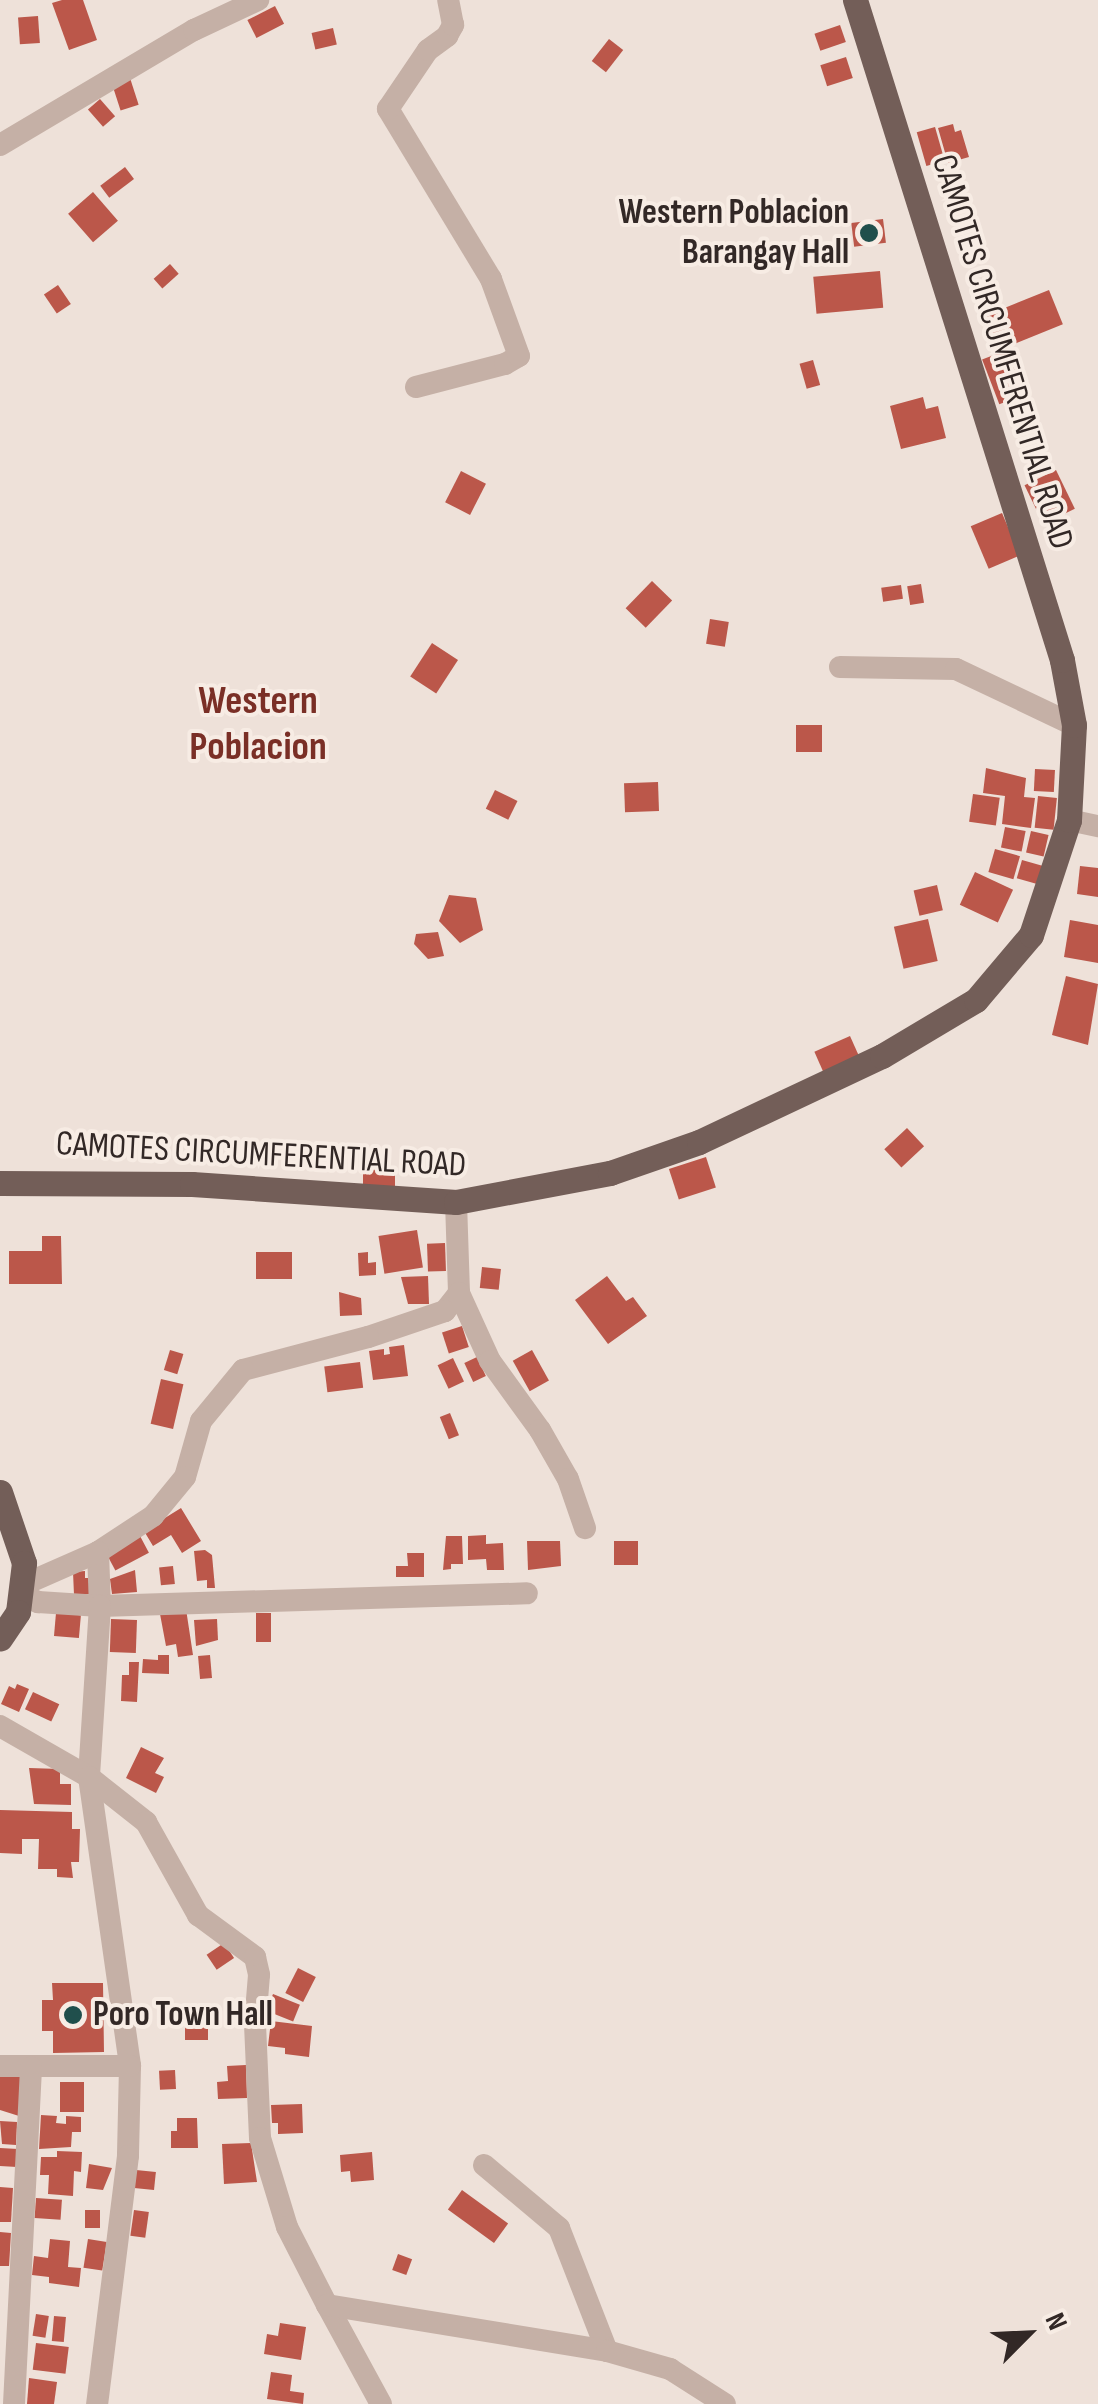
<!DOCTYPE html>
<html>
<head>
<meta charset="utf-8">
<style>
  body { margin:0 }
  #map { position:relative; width:1098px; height:2404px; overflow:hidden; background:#eee1d9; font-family:"Sofia Sans Condensed",sans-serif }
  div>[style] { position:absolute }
  .building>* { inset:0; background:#bb574a; transform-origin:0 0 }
  .minor>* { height:22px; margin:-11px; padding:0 11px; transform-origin:11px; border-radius:11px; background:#c5b0a6 }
  .major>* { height:25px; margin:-12.5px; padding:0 12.5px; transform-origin:12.5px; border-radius:12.5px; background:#735e58 }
  .dots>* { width:28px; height:28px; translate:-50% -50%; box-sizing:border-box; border:5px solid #f7ece4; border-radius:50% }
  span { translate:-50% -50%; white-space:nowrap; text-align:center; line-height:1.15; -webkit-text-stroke:8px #f7ece4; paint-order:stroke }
  .poi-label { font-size:35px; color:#322826; font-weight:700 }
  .right { translate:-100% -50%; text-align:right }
  .left { translate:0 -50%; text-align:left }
  .street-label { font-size:35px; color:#322826 }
  .quarter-label { font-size:40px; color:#7a2f26; font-weight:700 }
  .north { position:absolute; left:978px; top:2284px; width:100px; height:100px; -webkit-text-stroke:8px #f7ece4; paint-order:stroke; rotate:66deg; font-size:28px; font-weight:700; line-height:40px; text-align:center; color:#322826 }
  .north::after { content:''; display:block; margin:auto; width:35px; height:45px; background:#322826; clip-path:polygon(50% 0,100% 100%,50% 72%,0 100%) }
</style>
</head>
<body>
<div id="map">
  <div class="building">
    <i style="clip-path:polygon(62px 0,83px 0,97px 40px,69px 50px,52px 3px)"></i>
    <i style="left:275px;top:6px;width:20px;height:31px;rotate:63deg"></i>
    <i style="left:38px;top:16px;width:27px;height:20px;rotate:86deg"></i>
    <i style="left:840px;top:25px;width:18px;height:27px;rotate:71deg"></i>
    <i style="left:333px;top:28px;width:17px;height:22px;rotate:77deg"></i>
    <i style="left:609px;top:39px;width:18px;height:28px;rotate:38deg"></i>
    <i style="left:846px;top:57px;width:22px;height:27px;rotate:72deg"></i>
    <i style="left:130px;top:78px;width:28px;height:19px;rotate:72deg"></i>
    <i style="left:100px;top:99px;width:23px;height:16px;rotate:49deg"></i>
    <i style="clip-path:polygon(953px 124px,955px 132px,961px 130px,969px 157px,948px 163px,938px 128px)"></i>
    <i style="left:935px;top:127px;width:35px;height:19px;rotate:74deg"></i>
    <i style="left:125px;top:167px;width:15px;height:31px;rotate:53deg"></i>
    <i style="left:93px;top:192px;width:38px;height:33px;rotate:49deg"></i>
    <i style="left:883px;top:219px;width:24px;height:32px;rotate:83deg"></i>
    <i style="left:170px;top:264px;width:13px;height:22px;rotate:48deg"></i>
    <i style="left:880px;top:271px;width:37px;height:67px;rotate:85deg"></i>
    <i style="left:58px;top:285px;width:23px;height:17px;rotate:56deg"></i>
    <i style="left:1049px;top:290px;width:37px;height:68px;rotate:68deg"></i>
    <i style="left:1012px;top:348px;width:48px;height:32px;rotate:69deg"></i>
    <i style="left:813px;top:360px;width:26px;height:14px;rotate:74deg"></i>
    <i style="clip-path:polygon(923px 397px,926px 409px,938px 406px,946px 438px,901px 449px,890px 406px)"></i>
    <i style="left:1056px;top:470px;width:43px;height:35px;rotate:64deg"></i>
    <i style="left:461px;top:471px;width:28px;height:35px;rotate:27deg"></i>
    <i style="left:1002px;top:513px;width:46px;height:34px;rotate:67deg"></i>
    <i style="left:652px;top:581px;width:28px;height:38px;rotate:44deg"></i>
    <i style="left:921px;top:584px;width:19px;height:14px;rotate:81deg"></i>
    <i style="left:901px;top:585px;width:14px;height:20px;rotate:82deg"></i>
    <i style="left:710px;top:619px;width:19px;height:25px;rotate:9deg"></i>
    <i style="left:432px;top:643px;width:31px;height:40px;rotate:33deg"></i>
    <i style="left:796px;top:725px;width:26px;height:27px"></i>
    <i style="clip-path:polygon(986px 768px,1026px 778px,1024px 797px,1035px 798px,1031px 828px,1002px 824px,1005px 796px,983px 793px)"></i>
    <i style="left:1035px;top:769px;width:20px;height:22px;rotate:3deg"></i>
    <i style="left:658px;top:782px;width:29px;height:34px;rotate:88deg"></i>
    <i style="left:495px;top:790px;width:25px;height:21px;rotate:26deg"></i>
    <i style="left:973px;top:794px;width:27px;height:28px;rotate:8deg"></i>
    <i style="left:1038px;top:796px;width:19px;height:32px;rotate:6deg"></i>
    <i style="left:1005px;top:827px;width:21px;height:21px;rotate:11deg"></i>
    <i style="left:1031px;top:831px;width:18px;height:22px;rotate:13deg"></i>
    <i style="left:995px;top:849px;width:26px;height:24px;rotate:16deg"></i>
    <i style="left:1022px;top:860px;width:22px;height:19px;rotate:16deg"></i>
    <i style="clip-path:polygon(1080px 866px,1098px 868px,1098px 897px,1077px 894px)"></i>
    <i style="left:975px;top:872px;width:42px;height:36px;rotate:25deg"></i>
    <i style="left:937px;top:885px;width:26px;height:24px;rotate:77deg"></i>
    <i style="clip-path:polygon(449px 895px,476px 898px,483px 930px,460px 943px,439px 921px)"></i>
    <i style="left:928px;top:919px;width:43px;height:35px;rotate:77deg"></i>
    <i style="clip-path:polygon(1070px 920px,1098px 925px,1098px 963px,1064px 957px)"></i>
    <i style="clip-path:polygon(438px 932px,444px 956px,428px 959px,414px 944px,416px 934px)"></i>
    <i style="clip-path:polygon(1066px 976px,1098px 984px,1088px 1045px,1052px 1035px)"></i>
    <i style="left:850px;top:1036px;width:22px;height:39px;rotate:66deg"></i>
    <i style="left:907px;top:1128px;width:25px;height:31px;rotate:47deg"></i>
    <i style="left:706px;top:1157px;width:32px;height:39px;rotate:72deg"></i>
    <i style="left:395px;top:1169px;width:23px;height:32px;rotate:90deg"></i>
    <i style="left:417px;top:1230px;width:38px;height:39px;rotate:81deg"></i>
    <i style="clip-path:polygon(42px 1236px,61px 1236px,62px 1284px,9px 1284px,9px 1251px,42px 1251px)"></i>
    <i style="left:445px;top:1243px;width:28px;height:18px;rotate:88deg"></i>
    <i style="left:256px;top:1252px;width:36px;height:27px"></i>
    <i style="clip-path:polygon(368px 1252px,368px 1263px,376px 1262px,376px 1275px,359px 1276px,358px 1253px)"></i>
    <i style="left:482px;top:1267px;width:19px;height:21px;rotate:6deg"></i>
    <i style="clip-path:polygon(428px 1276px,429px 1304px,408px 1304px,401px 1277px)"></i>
    <i style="clip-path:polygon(607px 1276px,626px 1301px,633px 1297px,647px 1316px,608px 1344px,575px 1300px)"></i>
    <i style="clip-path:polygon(339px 1292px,361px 1298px,362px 1315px,340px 1316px)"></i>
    <i style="left:462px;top:1326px;width:22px;height:21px;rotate:72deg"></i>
    <i style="clip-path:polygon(404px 1345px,408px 1376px,373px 1380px,369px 1351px,384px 1349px,384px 1355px,390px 1354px,389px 1347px)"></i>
    <i style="left:170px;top:1350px;width:14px;height:21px;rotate:17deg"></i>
    <i style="left:532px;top:1350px;width:35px;height:22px;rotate:61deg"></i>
    <i style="left:477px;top:1357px;width:21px;height:14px;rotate:65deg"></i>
    <i style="left:453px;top:1358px;width:26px;height:17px;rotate:65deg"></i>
    <i style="left:360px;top:1362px;width:26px;height:36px;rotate:83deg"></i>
    <i style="left:161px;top:1379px;width:23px;height:46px;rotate:13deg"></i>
    <i style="left:450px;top:1413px;width:24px;height:11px;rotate:68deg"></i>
    <i style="clip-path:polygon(181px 1508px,201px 1541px,182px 1553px,171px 1535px,153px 1546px,144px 1531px)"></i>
    <i style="clip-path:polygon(486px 1535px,486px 1544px,503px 1543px,504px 1570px,487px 1570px,486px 1559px,468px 1560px,468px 1536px)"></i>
    <i style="left:140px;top:1536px;width:19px;height:38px;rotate:62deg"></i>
    <i style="clip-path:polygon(446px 1536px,462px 1536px,463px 1564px,451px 1564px,451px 1569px,443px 1570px)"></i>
    <i style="clip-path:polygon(527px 1541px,560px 1541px,561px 1566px,528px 1570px)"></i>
    <i style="left:614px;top:1541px;width:24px;height:24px"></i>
    <i style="clip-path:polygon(205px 1550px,212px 1555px,215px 1588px,207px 1588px,207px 1580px,197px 1581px,194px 1551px)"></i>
    <i style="clip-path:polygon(407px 1553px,424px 1553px,424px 1577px,396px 1577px,396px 1566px,408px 1566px)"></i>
    <i style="left:173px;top:1566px;width:18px;height:14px;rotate:84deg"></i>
    <i style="clip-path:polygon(135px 1570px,137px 1592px,112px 1594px,110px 1579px)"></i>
    <i style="clip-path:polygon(85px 1571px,85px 1578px,91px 1578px,91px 1594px,74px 1595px,73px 1572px)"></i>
    <i style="clip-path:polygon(186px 1609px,193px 1655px,178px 1657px,176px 1644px,166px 1646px,160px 1614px)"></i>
    <i style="left:56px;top:1613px;width:25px;height:23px;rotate:5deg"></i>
    <i style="left:256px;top:1613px;width:15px;height:29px"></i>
    <i style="left:111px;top:1619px;width:26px;height:33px;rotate:2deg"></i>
    <i style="clip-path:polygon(217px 1619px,218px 1640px,196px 1646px,194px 1620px)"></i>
    <i style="clip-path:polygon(158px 1655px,169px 1655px,169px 1674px,142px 1673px,143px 1659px,158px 1660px)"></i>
    <i style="left:210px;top:1655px;width:23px;height:12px;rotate:85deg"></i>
    <i style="clip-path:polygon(129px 1662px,139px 1662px,137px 1702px,121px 1701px,122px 1675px,129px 1675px)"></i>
    <i style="clip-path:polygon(17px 1684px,29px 1689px,19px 1712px,1px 1704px,9px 1686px,15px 1689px)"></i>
    <i style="left:33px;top:1692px;width:29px;height:19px;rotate:25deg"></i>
    <i style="clip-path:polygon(141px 1747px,164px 1758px,155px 1773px,164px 1777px,156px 1793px,126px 1778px)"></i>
    <i style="clip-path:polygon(29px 1768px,60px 1769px,60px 1784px,71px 1784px,71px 1805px,34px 1804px)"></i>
    <i style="clip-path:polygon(0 1810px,72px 1812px,72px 1829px,80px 1829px,79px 1862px,71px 1862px,73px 1878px,57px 1877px,57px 1869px,38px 1869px,39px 1839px,22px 1839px,22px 1854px,0 1853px)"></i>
    <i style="left:224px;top:1943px;width:18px;height:21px;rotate:56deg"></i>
    <i style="left:298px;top:1968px;width:20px;height:28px;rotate:27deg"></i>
    <i style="clip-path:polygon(52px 1983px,103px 1983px,104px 2052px,53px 2053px,53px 2031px,42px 2031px,42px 2000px,53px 2000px)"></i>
    <i style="left:273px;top:1994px;width:29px;height:18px;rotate:22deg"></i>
    <i style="left:185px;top:2016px;width:23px;height:24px"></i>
    <i style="clip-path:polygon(271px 2021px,312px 2026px,309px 2057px,285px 2054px,285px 2048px,268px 2046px)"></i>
    <i style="clip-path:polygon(246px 2065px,247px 2098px,218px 2099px,217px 2082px,228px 2081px,227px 2066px)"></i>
    <i style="left:175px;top:2070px;width:19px;height:16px;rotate:87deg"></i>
    <i style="clip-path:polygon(0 2075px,21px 2076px,19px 2116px,0 2110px)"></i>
    <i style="left:60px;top:2082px;width:24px;height:30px"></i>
    <i style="clip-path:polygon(302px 2104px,303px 2133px,278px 2134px,278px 2123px,272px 2123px,271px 2105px)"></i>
    <i style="clip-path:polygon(41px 2115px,57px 2116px,56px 2123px,66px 2124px,66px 2116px,81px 2117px,81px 2132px,72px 2132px,71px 2147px,39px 2149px)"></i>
    <i style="clip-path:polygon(177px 2118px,197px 2118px,198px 2148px,171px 2148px,171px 2131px,177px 2131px)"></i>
    <i style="clip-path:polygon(0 2121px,17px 2122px,16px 2145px,2px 2144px)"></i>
    <i style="clip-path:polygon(251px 2143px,257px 2182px,224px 2184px,222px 2144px)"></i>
    <i style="left:0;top:2148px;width:18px;height:18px;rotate:3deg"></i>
    <i style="clip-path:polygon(57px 2151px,82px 2152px,81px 2172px,74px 2171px,73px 2196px,48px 2194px,49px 2175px,40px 2175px,41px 2157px,57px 2157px)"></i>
    <i style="clip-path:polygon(372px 2152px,374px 2180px,351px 2182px,350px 2171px,341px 2172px,340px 2155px)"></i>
    <i style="clip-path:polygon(89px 2164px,112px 2168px,103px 2190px,86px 2188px)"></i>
    <i style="left:136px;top:2170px;width:20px;height:18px;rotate:6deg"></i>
    <i style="clip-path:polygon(0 2187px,13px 2188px,11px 2222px,0 2222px)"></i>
    <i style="left:462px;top:2190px;width:57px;height:24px;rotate:36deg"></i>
    <i style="left:36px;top:2198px;width:26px;height:20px;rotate:4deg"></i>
    <i style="left:85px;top:2210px;width:15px;height:18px"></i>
    <i style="left:134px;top:2210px;width:15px;height:26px;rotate:8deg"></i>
    <i style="clip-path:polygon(0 2232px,11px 2233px,9px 2266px,0 2266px)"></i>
    <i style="clip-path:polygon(50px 2239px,70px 2241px,68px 2267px,81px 2268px,79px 2287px,49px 2283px,49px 2277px,32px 2275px,34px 2256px,48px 2258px)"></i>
    <i style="left:88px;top:2239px;width:19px;height:29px;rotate:9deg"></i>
    <i style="left:398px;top:2254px;width:15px;height:17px;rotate:20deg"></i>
    <i style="left:36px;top:2314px;width:13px;height:22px;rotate:9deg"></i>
    <i style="left:54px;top:2316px;width:12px;height:25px;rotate:5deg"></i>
    <i style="clip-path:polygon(280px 2323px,306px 2327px,301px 2360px,264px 2354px,267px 2334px,278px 2336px)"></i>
    <i style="left:36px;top:2343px;width:33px;height:27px;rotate:7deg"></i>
    <i style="clip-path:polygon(271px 2372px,292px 2375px,290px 2391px,304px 2393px,303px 2404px,267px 2399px)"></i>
    <i style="clip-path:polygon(29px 2378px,57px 2382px,54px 2404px,27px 2404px)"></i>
  </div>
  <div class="minor">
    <i style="left:0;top:145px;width:226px;rotate:-30.7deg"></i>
    <i style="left:194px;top:30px;width:71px;rotate:-25.1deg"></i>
    <i style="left:416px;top:387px;width:92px;rotate:-14.5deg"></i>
    <i style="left:505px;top:364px;width:16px;rotate:-30deg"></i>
    <i style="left:519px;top:356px;width:82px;rotate:-110deg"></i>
    <i style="left:491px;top:279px;width:199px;rotate:-121.2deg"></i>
    <i style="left:388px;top:109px;width:71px;rotate:-55.9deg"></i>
    <i style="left:428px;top:50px;width:24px;rotate:-36deg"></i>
    <i style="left:447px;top:36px;width:13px;rotate:-61deg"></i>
    <i style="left:453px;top:25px;width:25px;rotate:-101deg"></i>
    <i style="left:840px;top:667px;width:116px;rotate:1deg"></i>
    <i style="left:956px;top:669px;width:131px;rotate:25.4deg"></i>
    <i style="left:1069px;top:820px;width:30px;rotate:12deg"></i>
    <i style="left:456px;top:1202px;width:91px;rotate:88.1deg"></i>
    <i style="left:459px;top:1293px;width:23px;rotate:128deg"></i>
    <i style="left:445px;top:1311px;width:81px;rotate:161.3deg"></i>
    <i style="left:368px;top:1337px;width:129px;rotate:165.2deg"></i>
    <i style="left:243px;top:1370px;width:66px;rotate:129.5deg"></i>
    <i style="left:201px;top:1421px;width:58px;rotate:105.9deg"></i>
    <i style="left:185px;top:1477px;width:50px;rotate:129.4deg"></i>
    <i style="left:153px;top:1516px;width:66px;rotate:146.8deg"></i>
    <i style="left:98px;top:1552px;width:54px;rotate:87.9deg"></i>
    <i style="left:100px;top:1606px;width:427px;rotate:-1.7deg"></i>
    <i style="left:459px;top:1293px;width:75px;rotate:65.5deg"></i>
    <i style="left:490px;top:1361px;width:85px;rotate:54.1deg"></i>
    <i style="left:540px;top:1430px;width:56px;rotate:60.3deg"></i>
    <i style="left:568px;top:1479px;width:52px;rotate:70.9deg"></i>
    <i style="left:23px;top:1585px;width:82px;rotate:-23.7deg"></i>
    <i style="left:22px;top:1594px;width:18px;rotate:27deg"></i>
    <i style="left:38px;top:1602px;width:62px;rotate:3.7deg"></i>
    <i style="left:100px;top:1606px;width:171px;rotate:93.7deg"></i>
    <i style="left:89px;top:1777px;width:292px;rotate:81.9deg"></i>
    <i style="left:130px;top:2066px;width:90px;rotate:91.3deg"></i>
    <i style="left:128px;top:2156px;width:250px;rotate:97.1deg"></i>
    <i style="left:0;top:1726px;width:103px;rotate:29.8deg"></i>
    <i style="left:89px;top:1777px;width:73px;rotate:38.3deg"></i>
    <i style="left:146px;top:1822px;width:107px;rotate:60.8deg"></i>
    <i style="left:198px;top:1915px;width:71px;rotate:36.4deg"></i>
    <i style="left:255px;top:1957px;width:18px;rotate:77deg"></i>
    <i style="left:259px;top:1975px;width:49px;rotate:94.7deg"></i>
    <i style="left:255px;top:2024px;width:114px;rotate:87.5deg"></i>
    <i style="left:260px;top:2138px;width:93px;rotate:73.1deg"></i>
    <i style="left:287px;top:2227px;width:88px;rotate:62.9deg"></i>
    <i style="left:0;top:2066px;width:130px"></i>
    <i style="left:484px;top:2165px;width:98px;rotate:40deg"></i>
    <i style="left:559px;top:2228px;width:132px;rotate:68.7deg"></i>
    <i style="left:14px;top:2404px;width:337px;rotate:-87.1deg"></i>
    <i style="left:381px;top:2404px;width:113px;rotate:-118.6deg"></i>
    <i style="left:327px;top:2305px;width:284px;rotate:9.3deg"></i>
    <i style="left:607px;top:2351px;width:66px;rotate:15.9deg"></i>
    <i style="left:670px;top:2369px;width:65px;rotate:32.5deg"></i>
  </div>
  <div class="major">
    <i style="left:0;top:1183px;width:192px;rotate:0.3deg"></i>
    <i style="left:192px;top:1184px;width:265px;rotate:3.9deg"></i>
    <i style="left:456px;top:1202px;width:157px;rotate:-10.7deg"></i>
    <i style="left:610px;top:1173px;width:94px;rotate:-19.2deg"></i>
    <i style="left:699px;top:1142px;width:202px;rotate:-25.2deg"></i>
    <i style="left:882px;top:1056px;width:109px;rotate:-30.8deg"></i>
    <i style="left:976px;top:1000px;width:85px;rotate:-49.8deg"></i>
    <i style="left:1031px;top:935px;width:121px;rotate:-71.7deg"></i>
    <i style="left:1069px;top:820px;width:95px;rotate:-87deg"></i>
    <i style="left:1074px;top:725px;width:66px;rotate:-100.5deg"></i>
    <i style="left:1062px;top:660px;width:692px;rotate:-107.41deg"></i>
    <i style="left:0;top:1492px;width:75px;rotate:71.3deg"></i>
    <i style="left:24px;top:1563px;width:49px;rotate:97deg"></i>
    <i style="left:18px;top:1612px;width:32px;rotate:124deg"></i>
  </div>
  <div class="dots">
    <i style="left:869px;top:233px;background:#204f4c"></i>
    <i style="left:73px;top:2015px;background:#204f4c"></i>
  </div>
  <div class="poi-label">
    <span class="right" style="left:849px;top:233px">Western Poblacion<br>Barangay Hall</span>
    <span class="left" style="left:93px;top:2015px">Poro Town Hall</span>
  </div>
  <div class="street-label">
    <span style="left:1002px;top:352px;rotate:73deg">CAMOTES CIRCUMFERENTIAL ROAD</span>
    <span style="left:261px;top:1155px;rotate:3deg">CAMOTES CIRCUMFERENTIAL ROAD</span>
  </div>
  <div class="quarter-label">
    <span style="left:258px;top:724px">Western<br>Poblacion</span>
  </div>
  <div class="north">N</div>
</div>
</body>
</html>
